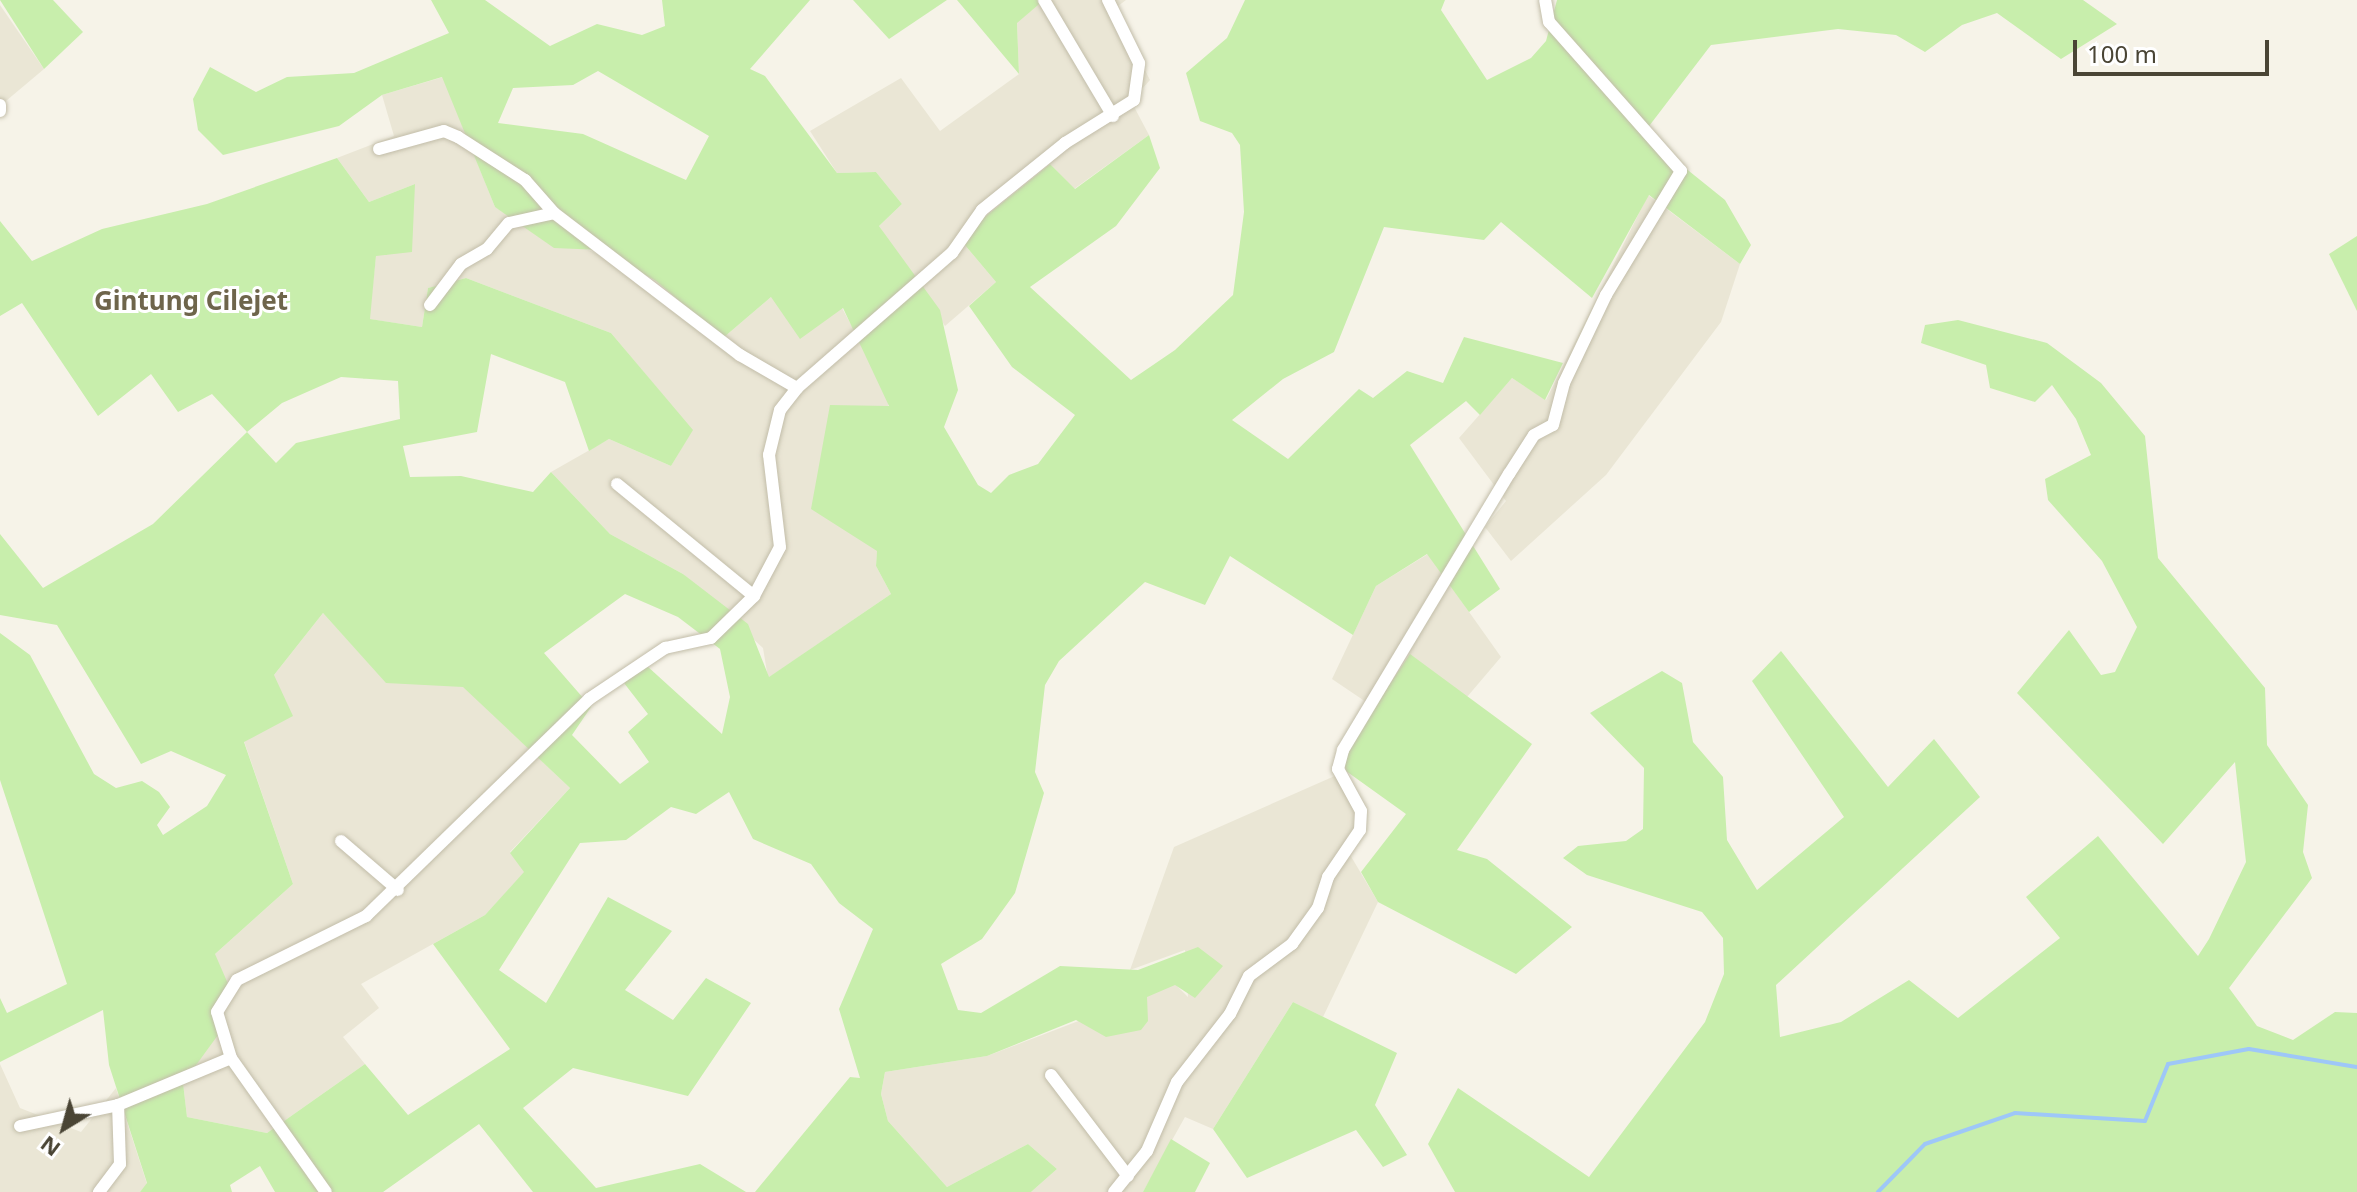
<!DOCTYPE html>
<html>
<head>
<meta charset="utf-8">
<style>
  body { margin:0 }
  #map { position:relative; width:2357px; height:1192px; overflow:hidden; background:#f6f3e8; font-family:"Noto Sans",sans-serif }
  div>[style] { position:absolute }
  .residential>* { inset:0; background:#eae6d5 }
  .green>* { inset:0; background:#c8eeac }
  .stream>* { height:4px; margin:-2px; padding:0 2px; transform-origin:2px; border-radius:2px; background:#9ec7f8 }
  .roads { filter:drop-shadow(0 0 2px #c2bda9) drop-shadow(0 0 2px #c2bda9) }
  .minor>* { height:12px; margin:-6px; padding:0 6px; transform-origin:6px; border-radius:6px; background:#fff }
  span { translate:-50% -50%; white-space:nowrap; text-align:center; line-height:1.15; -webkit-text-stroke:6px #fff; paint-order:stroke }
  .quarter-label { font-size:26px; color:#6e654b; font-weight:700 }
  .north { position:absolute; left:24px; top:1088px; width:80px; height:80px; -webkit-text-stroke:6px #fff; paint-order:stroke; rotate:217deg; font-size:22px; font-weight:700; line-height:32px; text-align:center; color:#4a4535 }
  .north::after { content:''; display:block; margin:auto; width:28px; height:36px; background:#4a4535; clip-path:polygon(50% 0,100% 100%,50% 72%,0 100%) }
  .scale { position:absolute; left:2073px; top:40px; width:196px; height:36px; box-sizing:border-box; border:4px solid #4a4535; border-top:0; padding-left:10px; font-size:24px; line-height:28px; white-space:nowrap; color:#4a4535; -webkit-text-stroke:6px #fff; paint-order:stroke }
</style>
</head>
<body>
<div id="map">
  <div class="residential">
    <i style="clip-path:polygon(1044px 0,1126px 0,1114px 9px,1150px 80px,1131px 101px,1149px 135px,1074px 189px,1050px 164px,959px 238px,996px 282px,945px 326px,879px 226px,902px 204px,876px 172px,837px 173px,810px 131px,901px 78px,940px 131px,1019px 74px,1017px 22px)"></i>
    <i style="clip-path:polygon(0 5px,44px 69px,0 106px)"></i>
    <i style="clip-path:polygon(443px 77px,495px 207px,656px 281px,723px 338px,771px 297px,842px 308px,889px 395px,876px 566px,891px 594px,768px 678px,763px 648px,683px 574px,610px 534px,551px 472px,609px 439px,671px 466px,692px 430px,611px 333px,466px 278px,428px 288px,422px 327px,369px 319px,376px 256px,415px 184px,369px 202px,337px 158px,394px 136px,382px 95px)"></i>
    <i style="clip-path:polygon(1648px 195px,1740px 264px,1721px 322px,1606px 475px,1511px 561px,1485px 527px,1506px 501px,1459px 438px,1512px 378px,1546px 400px)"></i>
    <i style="clip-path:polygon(1428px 554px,1501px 657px,1467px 697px,1410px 655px,1375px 708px,1332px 679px,1376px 586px)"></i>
    <i style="clip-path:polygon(323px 613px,386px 682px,463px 686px,570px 788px,510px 852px,525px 872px,485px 915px,361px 984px,379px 1008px,343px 1037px,365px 1064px,267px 1133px,187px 1117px,183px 1083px,215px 954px,293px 884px,244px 741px,274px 675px)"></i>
    <i style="clip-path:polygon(1346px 771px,1364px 818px,1349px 853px,1378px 902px,1323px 1017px,1293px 1002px,1213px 1129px,1185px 1117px,1143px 1192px,1031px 1192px,1057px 1169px,1028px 1144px,947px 1187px,888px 1121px,881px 1094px,885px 1072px,987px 1056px,1175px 984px,1188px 997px,1185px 950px,1130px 970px,1174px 847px)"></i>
    <i style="clip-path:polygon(0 1064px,20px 1108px,81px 1132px,116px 1088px,147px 1184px,140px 1192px,0 1192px)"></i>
  </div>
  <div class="green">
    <i style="clip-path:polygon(0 0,53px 0,83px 32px,44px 69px)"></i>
    <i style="clip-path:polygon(evenodd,431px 0,485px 0,550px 46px,597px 24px,642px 35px,665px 26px,662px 0,810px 0,750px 69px,765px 76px,837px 173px,876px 172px,902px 204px,879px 226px,940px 310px,958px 390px,944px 427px,978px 485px,991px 493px,1009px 475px,1038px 464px,1075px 415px,1012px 367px,969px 306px,996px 282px,959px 238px,1050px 164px,1075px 189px,1149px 135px,1160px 168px,1116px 226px,1030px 287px,1131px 380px,1175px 350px,1233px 295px,1244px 212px,1240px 145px,1232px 133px,1200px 121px,1186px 73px,1227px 38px,1245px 0,1445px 0,1441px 10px,1487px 80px,1531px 58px,1546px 41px,1557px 0,2083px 0,2117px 24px,2061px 59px,1997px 13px,1962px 25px,1925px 52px,1896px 35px,1838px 29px,1711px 45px,1643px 134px,1725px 200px,1751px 245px,1740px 264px,1649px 195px,1592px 298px,1501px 222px,1484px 240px,1384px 227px,1334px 352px,1283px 379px,1232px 420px,1288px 459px,1359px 389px,1373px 398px,1407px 371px,1443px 383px,1464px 337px,1563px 363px,1545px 400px,1512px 378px,1480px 415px,1466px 401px,1410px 445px,1500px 589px,1469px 612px,1427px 554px,1376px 586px,1353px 635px,1230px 556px,1205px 605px,1145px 582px,1059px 661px,1045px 685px,1035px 772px,1044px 793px,1015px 893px,982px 939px,941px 964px,958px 1010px,981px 1013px,1060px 966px,1138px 970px,1198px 947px,1223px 966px,1195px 998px,1175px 985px,1147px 997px,1148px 1021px,1141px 1030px,1106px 1037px,1076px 1020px,987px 1056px,885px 1072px,881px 1094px,888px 1121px,947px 1187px,1028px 1144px,1057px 1169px,1031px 1192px,755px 1192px,850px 1077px,860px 1078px,839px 1009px,873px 929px,839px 903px,811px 864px,753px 839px,729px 792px,696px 814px,671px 807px,626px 840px,580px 843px,499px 970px,546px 1003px,608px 897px,672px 931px,625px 990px,673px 1020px,706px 978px,751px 1003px,688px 1096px,573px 1068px,523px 1108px,596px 1188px,700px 1164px,746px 1192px,533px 1192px,479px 1124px,383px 1192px,275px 1192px,260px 1166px,230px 1185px,232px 1192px,140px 1192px,147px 1183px,109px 1065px,103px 1010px,0 1062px,0 998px,7px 1013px,67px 984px,0 780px,0 633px,30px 655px,94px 774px,116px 788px,142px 781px,159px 792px,170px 807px,157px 825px,163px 835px,207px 806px,226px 775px,171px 751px,141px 764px,57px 625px,0 615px,0 534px,43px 588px,153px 524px,247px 432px,212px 394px,178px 412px,151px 374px,98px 416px,22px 303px,0 316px,0 221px,32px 261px,102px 229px,207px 204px,337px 158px,369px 202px,415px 184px,412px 252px,376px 256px,370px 319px,422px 327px,428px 288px,466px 278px,611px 333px,693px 430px,671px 466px,609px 439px,589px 451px,565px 382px,491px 354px,477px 432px,403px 446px,410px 477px,461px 476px,533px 492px,551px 472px,610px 534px,683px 574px,748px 624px,769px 677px,891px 594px,876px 566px,877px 551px,811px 509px,830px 405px,889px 406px,843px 308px,800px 339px,771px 297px,723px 338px,656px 281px,601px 250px,554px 248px,495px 207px,442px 77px,382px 95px,339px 126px,223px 155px,198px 130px,193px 99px,210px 67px,256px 92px,287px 77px,354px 73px,449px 33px,431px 0,598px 71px,709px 136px,686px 180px,583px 134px,498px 123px,513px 88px,573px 85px,598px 71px,431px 0,341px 377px,398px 381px,400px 419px,296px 443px,276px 463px,247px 432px,282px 403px,341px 377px,431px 0,625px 594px,678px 617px,720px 649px,730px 697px,722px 734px,647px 666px,624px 683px,648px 714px,628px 732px,649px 762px,620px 784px,572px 735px,591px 707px,544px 653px,625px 594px,431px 0,323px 613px,386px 683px,463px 687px,570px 788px,510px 853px,524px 872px,485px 915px,433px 944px,510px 1049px,408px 1115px,365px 1064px,267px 1133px,187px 1117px,183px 1083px,218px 1035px,229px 986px,215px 954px,293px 884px,244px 742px,293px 716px,274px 675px,323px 613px)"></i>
    <i style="clip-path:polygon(853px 0,947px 0,889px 39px)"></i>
    <i style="clip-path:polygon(957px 0,1044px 0,1017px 23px,1019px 74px)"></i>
    <i style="clip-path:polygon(2357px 236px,2357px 311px,2329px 254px)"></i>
    <i style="clip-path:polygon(1958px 320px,2047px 343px,2101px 383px,2145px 436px,2158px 558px,2265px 688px,2267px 745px,2308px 805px,2303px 852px,2312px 878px,2229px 988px,2257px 1026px,2293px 1040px,2335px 1012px,2357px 1013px,2357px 1192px,1455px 1192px,1428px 1144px,1458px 1088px,1589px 1177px,1705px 1022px,1724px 974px,1723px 938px,1702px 912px,1587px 875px,1563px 858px,1578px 846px,1626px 841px,1643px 829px,1644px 768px,1590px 713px,1662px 671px,1682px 683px,1693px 742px,1723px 777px,1727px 840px,1757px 890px,1844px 817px,1752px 681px,1781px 651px,1888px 787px,1934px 739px,1980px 797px,1776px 985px,1780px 1037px,1841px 1022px,1909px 980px,1958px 1018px,2060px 938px,2026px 897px,2098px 836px,2198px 956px,2209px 939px,2246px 862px,2235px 762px,2163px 844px,2017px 693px,2069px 630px,2101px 675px,2115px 672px,2137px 627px,2102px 561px,2048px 500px,2045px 479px,2091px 455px,2076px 419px,2052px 385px,2035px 402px,1990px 388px,1986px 365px,1921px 343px,1925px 325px)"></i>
    <i style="clip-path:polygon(1410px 654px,1532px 744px,1457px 850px,1487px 859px,1572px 927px,1516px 974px,1378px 902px,1361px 872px,1406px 814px,1346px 771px,1342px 755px)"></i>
    <i style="clip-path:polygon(1293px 1002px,1397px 1053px,1375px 1105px,1407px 1155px,1383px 1167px,1356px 1130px,1247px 1178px,1213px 1129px)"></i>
    <i style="clip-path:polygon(1171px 1139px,1210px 1163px,1195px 1192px,1143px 1192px)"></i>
  </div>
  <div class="stream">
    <i style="left:1878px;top:1192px;width:67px;rotate:-45.6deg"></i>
    <i style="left:1925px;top:1144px;width:95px;rotate:-19deg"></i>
    <i style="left:2015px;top:1113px;width:130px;rotate:3.5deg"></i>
    <i style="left:2145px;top:1121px;width:61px;rotate:-68deg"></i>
    <i style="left:2168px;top:1064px;width:82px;rotate:-10.5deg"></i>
    <i style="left:2249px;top:1049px;width:109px;rotate:9.5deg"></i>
  </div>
  <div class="roads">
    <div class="minor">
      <i style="left:1044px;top:0;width:135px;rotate:59.3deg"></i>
      <i style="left:0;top:105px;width:6px;rotate:90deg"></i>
      <i style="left:379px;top:149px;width:67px;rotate:-15.5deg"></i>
      <i style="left:444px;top:131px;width:15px;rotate:23deg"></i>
      <i style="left:458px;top:137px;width:80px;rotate:32.7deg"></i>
      <i style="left:525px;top:180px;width:44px;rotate:48.7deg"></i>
      <i style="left:554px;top:213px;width:234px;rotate:37.4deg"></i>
      <i style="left:740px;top:355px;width:66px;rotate:30.1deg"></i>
      <i style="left:430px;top:305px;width:51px;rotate:-52.9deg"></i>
      <i style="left:461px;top:264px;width:30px;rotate:-30deg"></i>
      <i style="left:487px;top:249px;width:34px;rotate:-50deg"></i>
      <i style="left:509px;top:223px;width:46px;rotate:-12.5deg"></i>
      <i style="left:617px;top:484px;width:177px;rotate:39.3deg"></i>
      <i style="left:341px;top:841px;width:75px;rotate:40.7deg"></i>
      <i style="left:231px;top:1058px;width:164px;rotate:54.7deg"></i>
      <i style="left:1051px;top:1075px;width:127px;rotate:52.7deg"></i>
      <i style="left:20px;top:1126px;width:100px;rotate:-12.1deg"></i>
      <i style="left:99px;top:1192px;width:35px;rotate:-53deg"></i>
      <i style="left:120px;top:1164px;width:59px;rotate:-91.9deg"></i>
      <i style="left:118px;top:1105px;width:122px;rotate:-22.6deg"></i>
      <i style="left:231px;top:1058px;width:48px;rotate:-106.9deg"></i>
      <i style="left:217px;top:1012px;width:38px;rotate:-58deg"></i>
      <i style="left:237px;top:980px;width:144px;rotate:-26.4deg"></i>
      <i style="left:366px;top:916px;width:311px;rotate:-44.2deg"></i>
      <i style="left:589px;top:699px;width:92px;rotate:-33.9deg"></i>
      <i style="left:665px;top:648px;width:47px;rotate:-12.3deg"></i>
      <i style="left:711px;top:638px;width:60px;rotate:-44.3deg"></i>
      <i style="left:754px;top:596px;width:55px;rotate:-62deg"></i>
      <i style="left:780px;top:547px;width:93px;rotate:-96.8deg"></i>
      <i style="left:769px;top:455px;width:46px;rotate:-76.3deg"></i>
      <i style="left:780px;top:410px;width:28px;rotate:-52deg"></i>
      <i style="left:797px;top:388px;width:206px;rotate:-41.1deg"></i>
      <i style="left:952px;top:253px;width:52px;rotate:-55.1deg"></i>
      <i style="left:982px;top:210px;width:107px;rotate:-38.9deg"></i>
      <i style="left:1065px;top:143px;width:81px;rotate:-31.9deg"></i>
      <i style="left:1134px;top:100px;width:37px;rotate:-82deg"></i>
      <i style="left:1139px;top:63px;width:70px;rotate:-116.2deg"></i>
      <i style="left:1114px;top:1192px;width:53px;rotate:-51.2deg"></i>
      <i style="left:1147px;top:1151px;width:75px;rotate:-66.5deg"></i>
      <i style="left:1177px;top:1082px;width:86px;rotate:-52.1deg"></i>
      <i style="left:1230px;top:1014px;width:42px;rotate:-63.4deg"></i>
      <i style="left:1249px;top:976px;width:54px;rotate:-36.7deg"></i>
      <i style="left:1292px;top:944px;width:44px;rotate:-54.2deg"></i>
      <i style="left:1318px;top:908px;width:33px;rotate:-72deg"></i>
      <i style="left:1328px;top:877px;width:57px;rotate:-55.8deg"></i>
      <i style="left:1360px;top:830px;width:19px;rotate:-87deg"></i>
      <i style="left:1361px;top:811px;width:48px;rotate:-118.7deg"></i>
      <i style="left:1338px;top:769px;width:20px;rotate:-75deg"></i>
      <i style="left:1343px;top:750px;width:322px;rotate:-59deg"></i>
      <i style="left:1509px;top:474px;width:46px;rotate:-57.3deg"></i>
      <i style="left:1534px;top:435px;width:21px;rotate:-28deg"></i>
      <i style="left:1553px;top:425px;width:43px;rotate:-75.3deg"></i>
      <i style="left:1564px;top:383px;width:98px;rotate:-64.5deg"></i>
      <i style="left:1606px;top:295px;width:145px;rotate:-58.8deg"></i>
      <i style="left:1681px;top:171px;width:199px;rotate:-131.5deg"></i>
      <i style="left:1549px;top:22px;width:22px;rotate:-100deg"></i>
    </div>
  </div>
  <div class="quarter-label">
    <span style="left:191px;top:301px">Gintung Cilejet</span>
  </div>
  <div class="north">N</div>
  <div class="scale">100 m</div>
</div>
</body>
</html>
